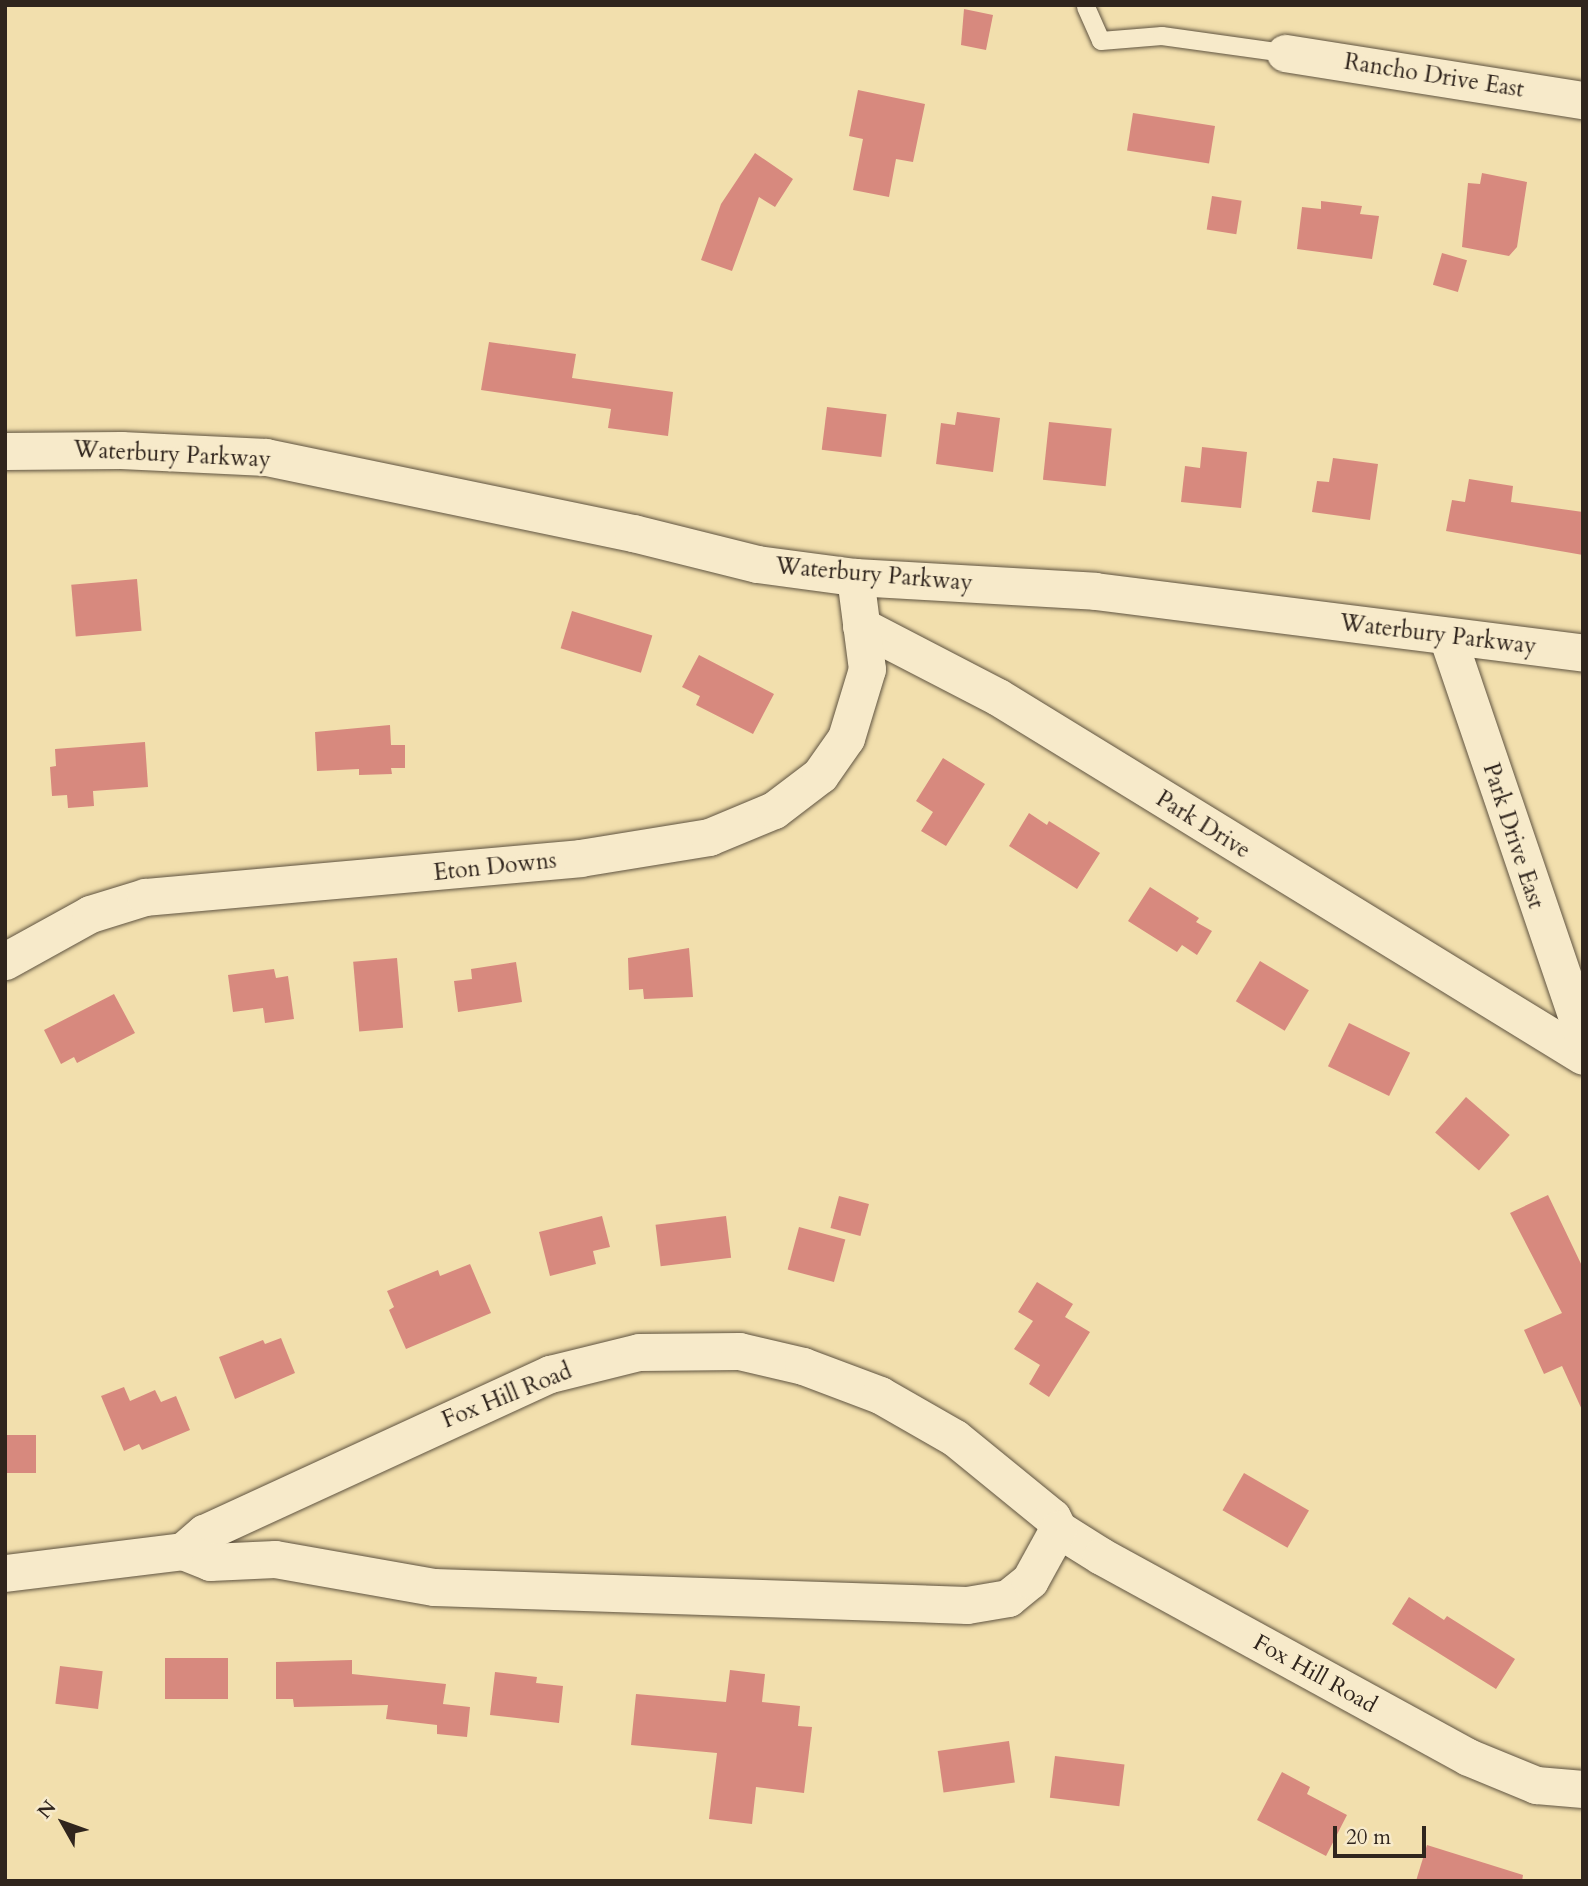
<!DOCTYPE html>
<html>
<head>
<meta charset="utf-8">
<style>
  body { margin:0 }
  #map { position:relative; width:1588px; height:1886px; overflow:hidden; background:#f2dfad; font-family:Cardo,serif }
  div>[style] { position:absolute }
  .building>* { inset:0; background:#d7897e; transform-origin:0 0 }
  .roads { filter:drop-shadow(0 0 2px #605441) drop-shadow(0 0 2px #605441) }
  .service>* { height:18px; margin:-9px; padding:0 9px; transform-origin:9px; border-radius:9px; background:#f7eaca }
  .minor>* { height:37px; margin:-18.5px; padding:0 18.5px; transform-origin:18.5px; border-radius:18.5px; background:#f7eaca }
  span { translate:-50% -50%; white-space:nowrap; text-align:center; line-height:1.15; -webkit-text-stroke:5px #f7eaca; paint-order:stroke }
  .street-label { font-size:23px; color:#30251d }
  .frame { position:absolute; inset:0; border:7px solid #30251d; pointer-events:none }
  .north { position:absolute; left:28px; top:1788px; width:70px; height:70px; -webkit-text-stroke:5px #f7eaca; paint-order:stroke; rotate:310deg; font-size:19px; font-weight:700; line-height:28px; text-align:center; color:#30251d }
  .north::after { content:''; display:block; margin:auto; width:24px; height:32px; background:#30251d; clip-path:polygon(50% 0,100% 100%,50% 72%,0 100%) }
  .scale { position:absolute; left:1333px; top:1826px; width:93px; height:32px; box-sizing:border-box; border:4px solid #30251d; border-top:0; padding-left:9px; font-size:21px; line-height:24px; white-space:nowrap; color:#30251d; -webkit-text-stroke:5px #f7eaca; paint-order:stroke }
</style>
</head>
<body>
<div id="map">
  <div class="building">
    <i style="clip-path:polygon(964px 9px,993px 15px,986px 50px,961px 45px)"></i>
    <i style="clip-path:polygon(858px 90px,925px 104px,913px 162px,896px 159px,889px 197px,853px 190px,863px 139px,849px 136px)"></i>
    <i style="left:1133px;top:113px;width:83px;height:38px;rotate:9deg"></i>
    <i style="clip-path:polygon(755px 153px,793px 179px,775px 207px,759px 197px,732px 271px,701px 260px,721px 204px)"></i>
    <i style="clip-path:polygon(1482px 173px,1527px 182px,1517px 247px,1509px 256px,1462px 247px,1468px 183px,1480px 184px)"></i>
    <i style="left:1212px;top:196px;width:30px;height:34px;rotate:9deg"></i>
    <i style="clip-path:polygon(1321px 201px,1362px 206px,1360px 214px,1379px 216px,1372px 259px,1297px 249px,1302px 207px,1321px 209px)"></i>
    <i style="left:1442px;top:253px;width:26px;height:33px;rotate:16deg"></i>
    <i style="clip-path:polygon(489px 342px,576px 354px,572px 378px,673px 392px,668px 436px,608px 428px,611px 409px,481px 390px)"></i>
    <i style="left:827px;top:407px;width:60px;height:43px;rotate:7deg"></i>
    <i style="clip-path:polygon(957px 412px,1000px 418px,993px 472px,936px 464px,941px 423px,955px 425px)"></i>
    <i style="left:1049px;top:422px;width:63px;height:58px;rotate:6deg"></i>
    <i style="clip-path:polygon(1202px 447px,1247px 452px,1241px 508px,1181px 502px,1185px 466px,1200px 468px)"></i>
    <i style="clip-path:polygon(1333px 458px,1378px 464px,1370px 520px,1312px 512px,1317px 481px,1329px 482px)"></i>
    <i style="clip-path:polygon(1469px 479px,1513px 486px,1511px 502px,1583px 512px,1583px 555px,1446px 531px,1452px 500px,1465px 502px)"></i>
    <i style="left:137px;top:579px;width:52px;height:66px;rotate:85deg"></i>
    <i style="left:572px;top:611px;width:84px;height:39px;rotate:17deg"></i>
    <i style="clip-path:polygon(699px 655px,774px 694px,753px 734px,696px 705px,700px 696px,682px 687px)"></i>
    <i style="clip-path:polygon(390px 725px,391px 745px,405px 745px,405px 768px,391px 768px,392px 774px,359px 775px,359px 769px,317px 771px,315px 732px)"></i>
    <i style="clip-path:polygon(145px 742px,148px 787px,93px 791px,94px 806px,68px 808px,67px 795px,52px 796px,50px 767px,56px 766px,55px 749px)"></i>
    <i style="clip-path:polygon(943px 758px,985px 784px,946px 846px,921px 831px,933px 812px,916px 801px)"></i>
    <i style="clip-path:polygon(1029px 813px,1047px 825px,1049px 821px,1100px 853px,1077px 889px,1009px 846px)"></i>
    <i style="clip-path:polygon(1150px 887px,1199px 918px,1196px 922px,1212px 931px,1197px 955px,1182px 945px,1177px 952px,1128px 921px)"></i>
    <i style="clip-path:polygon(689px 948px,693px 997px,644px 999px,643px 989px,629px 990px,628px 958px)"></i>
    <i style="left:397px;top:958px;width:70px;height:44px;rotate:85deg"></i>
    <i style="left:1260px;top:961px;width:57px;height:47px;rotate:31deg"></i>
    <i style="clip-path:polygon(516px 962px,522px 1002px,458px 1012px,454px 981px,472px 979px,471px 969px)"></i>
    <i style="clip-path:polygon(274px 969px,276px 978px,288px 976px,294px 1019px,265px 1023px,263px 1008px,233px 1012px,228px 975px)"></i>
    <i style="clip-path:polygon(114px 994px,135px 1033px,77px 1063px,74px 1057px,61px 1064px,44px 1030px)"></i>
    <i style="left:1349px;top:1023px;width:68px;height:48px;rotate:26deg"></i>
    <i style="left:1466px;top:1097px;width:58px;height:47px;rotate:41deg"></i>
    <i style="clip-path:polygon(1548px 1195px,1583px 1268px,1583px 1412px,1562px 1366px,1544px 1374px,1524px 1330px,1562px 1313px,1510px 1213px)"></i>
    <i style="left:839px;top:1196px;width:31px;height:33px;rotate:15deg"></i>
    <i style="clip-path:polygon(602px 1216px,610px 1247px,593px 1251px,596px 1264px,550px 1276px,539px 1232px)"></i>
    <i style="left:726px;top:1216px;width:42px;height:71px;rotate:83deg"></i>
    <i style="left:799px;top:1227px;width:48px;height:44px;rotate:15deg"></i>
    <i style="clip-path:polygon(470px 1264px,491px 1313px,406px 1349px,389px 1310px,394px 1307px,387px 1291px,438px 1270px,440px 1276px)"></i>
    <i style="clip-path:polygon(1037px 1282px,1073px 1304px,1065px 1317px,1090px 1332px,1049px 1397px,1029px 1384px,1040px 1365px,1014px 1349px,1033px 1321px,1018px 1312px)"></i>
    <i style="clip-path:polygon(281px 1338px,295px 1373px,235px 1399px,219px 1357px,263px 1340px,265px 1344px)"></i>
    <i style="clip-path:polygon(124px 1387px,130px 1401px,155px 1390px,161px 1402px,176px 1396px,190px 1430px,142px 1450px,139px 1444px,124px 1451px,101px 1396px)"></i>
    <i style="left:5px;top:1435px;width:31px;height:38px"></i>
    <i style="left:1244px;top:1473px;width:75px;height:43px;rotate:30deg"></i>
    <i style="clip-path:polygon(1409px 1597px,1444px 1620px,1447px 1616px,1515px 1659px,1496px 1689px,1392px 1624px)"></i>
    <i style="left:228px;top:1658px;width:41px;height:63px;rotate:90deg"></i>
    <i style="clip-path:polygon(352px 1660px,352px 1674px,446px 1684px,443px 1704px,470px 1707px,467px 1737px,437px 1734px,437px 1725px,386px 1719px,388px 1705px,294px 1707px,293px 1699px,276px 1699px,276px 1662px)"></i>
    <i style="left:60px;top:1666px;width:43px;height:38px;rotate:7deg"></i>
    <i style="clip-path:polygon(730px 1670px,765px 1674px,762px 1702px,800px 1706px,798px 1726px,812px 1727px,804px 1793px,756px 1787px,752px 1824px,709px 1819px,717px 1753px,631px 1745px,636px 1694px,726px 1702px)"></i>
    <i style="clip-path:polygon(495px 1672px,537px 1677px,536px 1683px,563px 1686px,559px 1723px,490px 1715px)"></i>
    <i style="left:1009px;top:1741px;width:42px;height:72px;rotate:82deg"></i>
    <i style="left:1055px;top:1756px;width:70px;height:42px;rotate:7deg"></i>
    <i style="clip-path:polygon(1282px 1772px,1310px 1787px,1307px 1794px,1347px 1815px,1326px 1856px,1257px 1820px)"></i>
    <i style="clip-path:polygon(1427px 1845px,1523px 1875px,1522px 1881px,1416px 1881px)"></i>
  </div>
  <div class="roads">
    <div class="service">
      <i style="left:1086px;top:7px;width:37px;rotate:66deg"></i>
      <i style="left:1101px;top:41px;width:61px;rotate:-4.7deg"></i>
      <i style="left:1162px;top:36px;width:124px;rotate:7.9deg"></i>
    </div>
    <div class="minor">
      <i style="left:1285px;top:53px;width:302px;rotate:9deg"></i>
      <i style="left:5px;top:451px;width:116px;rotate:-0.5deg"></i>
      <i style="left:121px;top:450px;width:145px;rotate:2.8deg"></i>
      <i style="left:266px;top:457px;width:375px;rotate:11.7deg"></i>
      <i style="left:633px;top:533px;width:128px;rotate:14deg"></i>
      <i style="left:757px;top:564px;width:99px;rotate:7.6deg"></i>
      <i style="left:855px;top:577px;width:240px;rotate:3.3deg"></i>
      <i style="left:1095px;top:591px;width:492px;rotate:7.2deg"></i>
      <i style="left:861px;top:626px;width:154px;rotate:27.4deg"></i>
      <i style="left:998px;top:697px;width:686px;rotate:31.54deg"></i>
      <i style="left:1447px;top:636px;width:422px;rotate:71.2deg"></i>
      <i style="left:5px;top:961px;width:97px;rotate:-28.9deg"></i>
      <i style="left:90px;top:914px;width:58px;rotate:-17.2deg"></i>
      <i style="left:145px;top:897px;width:437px;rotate:-5.1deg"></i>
      <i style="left:580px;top:858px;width:131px;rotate:-9.2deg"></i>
      <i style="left:709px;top:837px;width:70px;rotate:-22.6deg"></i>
      <i style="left:774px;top:810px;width:58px;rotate:-37.3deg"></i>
      <i style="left:820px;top:775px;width:45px;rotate:-54.9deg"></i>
      <i style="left:846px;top:738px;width:72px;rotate:-73.1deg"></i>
      <i style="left:867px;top:669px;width:93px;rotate:-97.4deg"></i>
      <i style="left:183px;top:1551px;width:28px;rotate:-41deg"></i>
      <i style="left:204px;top:1533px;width:381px;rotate:-24.7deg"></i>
      <i style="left:550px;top:1374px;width:92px;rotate:-13.9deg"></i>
      <i style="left:639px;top:1352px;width:100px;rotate:-0.6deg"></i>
      <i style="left:739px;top:1351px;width:66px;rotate:13.2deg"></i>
      <i style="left:803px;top:1366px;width:82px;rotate:20.6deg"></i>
      <i style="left:880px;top:1395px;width:86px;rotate:29.8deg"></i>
      <i style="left:955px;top:1438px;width:125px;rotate:39.2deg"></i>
      <i style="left:1052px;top:1517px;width:13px;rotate:63deg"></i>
      <i style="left:1058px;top:1529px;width:51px;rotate:32.1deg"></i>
      <i style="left:1101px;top:1556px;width:418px;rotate:28.7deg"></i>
      <i style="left:1468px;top:1757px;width:74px;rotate:22.4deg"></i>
      <i style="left:1536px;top:1785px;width:47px;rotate:4.9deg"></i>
      <i style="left:5px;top:1573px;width:179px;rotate:-7deg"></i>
      <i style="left:183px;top:1551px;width:29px;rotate:22deg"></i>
      <i style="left:210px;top:1562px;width:65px;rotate:-2.6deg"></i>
      <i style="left:275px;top:1559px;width:161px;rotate:10deg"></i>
      <i style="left:434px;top:1587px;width:533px;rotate:1.93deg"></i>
      <i style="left:967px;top:1605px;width:42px;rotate:-9.7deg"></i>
      <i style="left:1008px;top:1598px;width:28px;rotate:-39deg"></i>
      <i style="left:1030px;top:1580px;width:58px;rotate:-61.2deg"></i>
    </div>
  </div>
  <div class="street-label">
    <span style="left:1434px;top:76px;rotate:9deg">Rancho Drive East</span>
    <span style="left:172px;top:455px;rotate:3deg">Waterbury Parkway</span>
    <span style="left:874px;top:575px;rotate:5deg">Waterbury Parkway</span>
    <span style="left:1438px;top:635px;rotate:7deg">Waterbury Parkway</span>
    <span style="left:1203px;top:825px;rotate:32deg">Park Drive</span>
    <span style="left:1513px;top:836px;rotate:72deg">Park Drive East</span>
    <span style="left:495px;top:867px;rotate:-6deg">Eton Downs</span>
    <span style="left:507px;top:1396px;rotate:-22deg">Fox Hill Road</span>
    <span style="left:1315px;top:1674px;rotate:29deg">Fox Hill Road</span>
  </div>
  <div class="frame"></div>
  <div class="north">N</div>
  <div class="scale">20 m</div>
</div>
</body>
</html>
